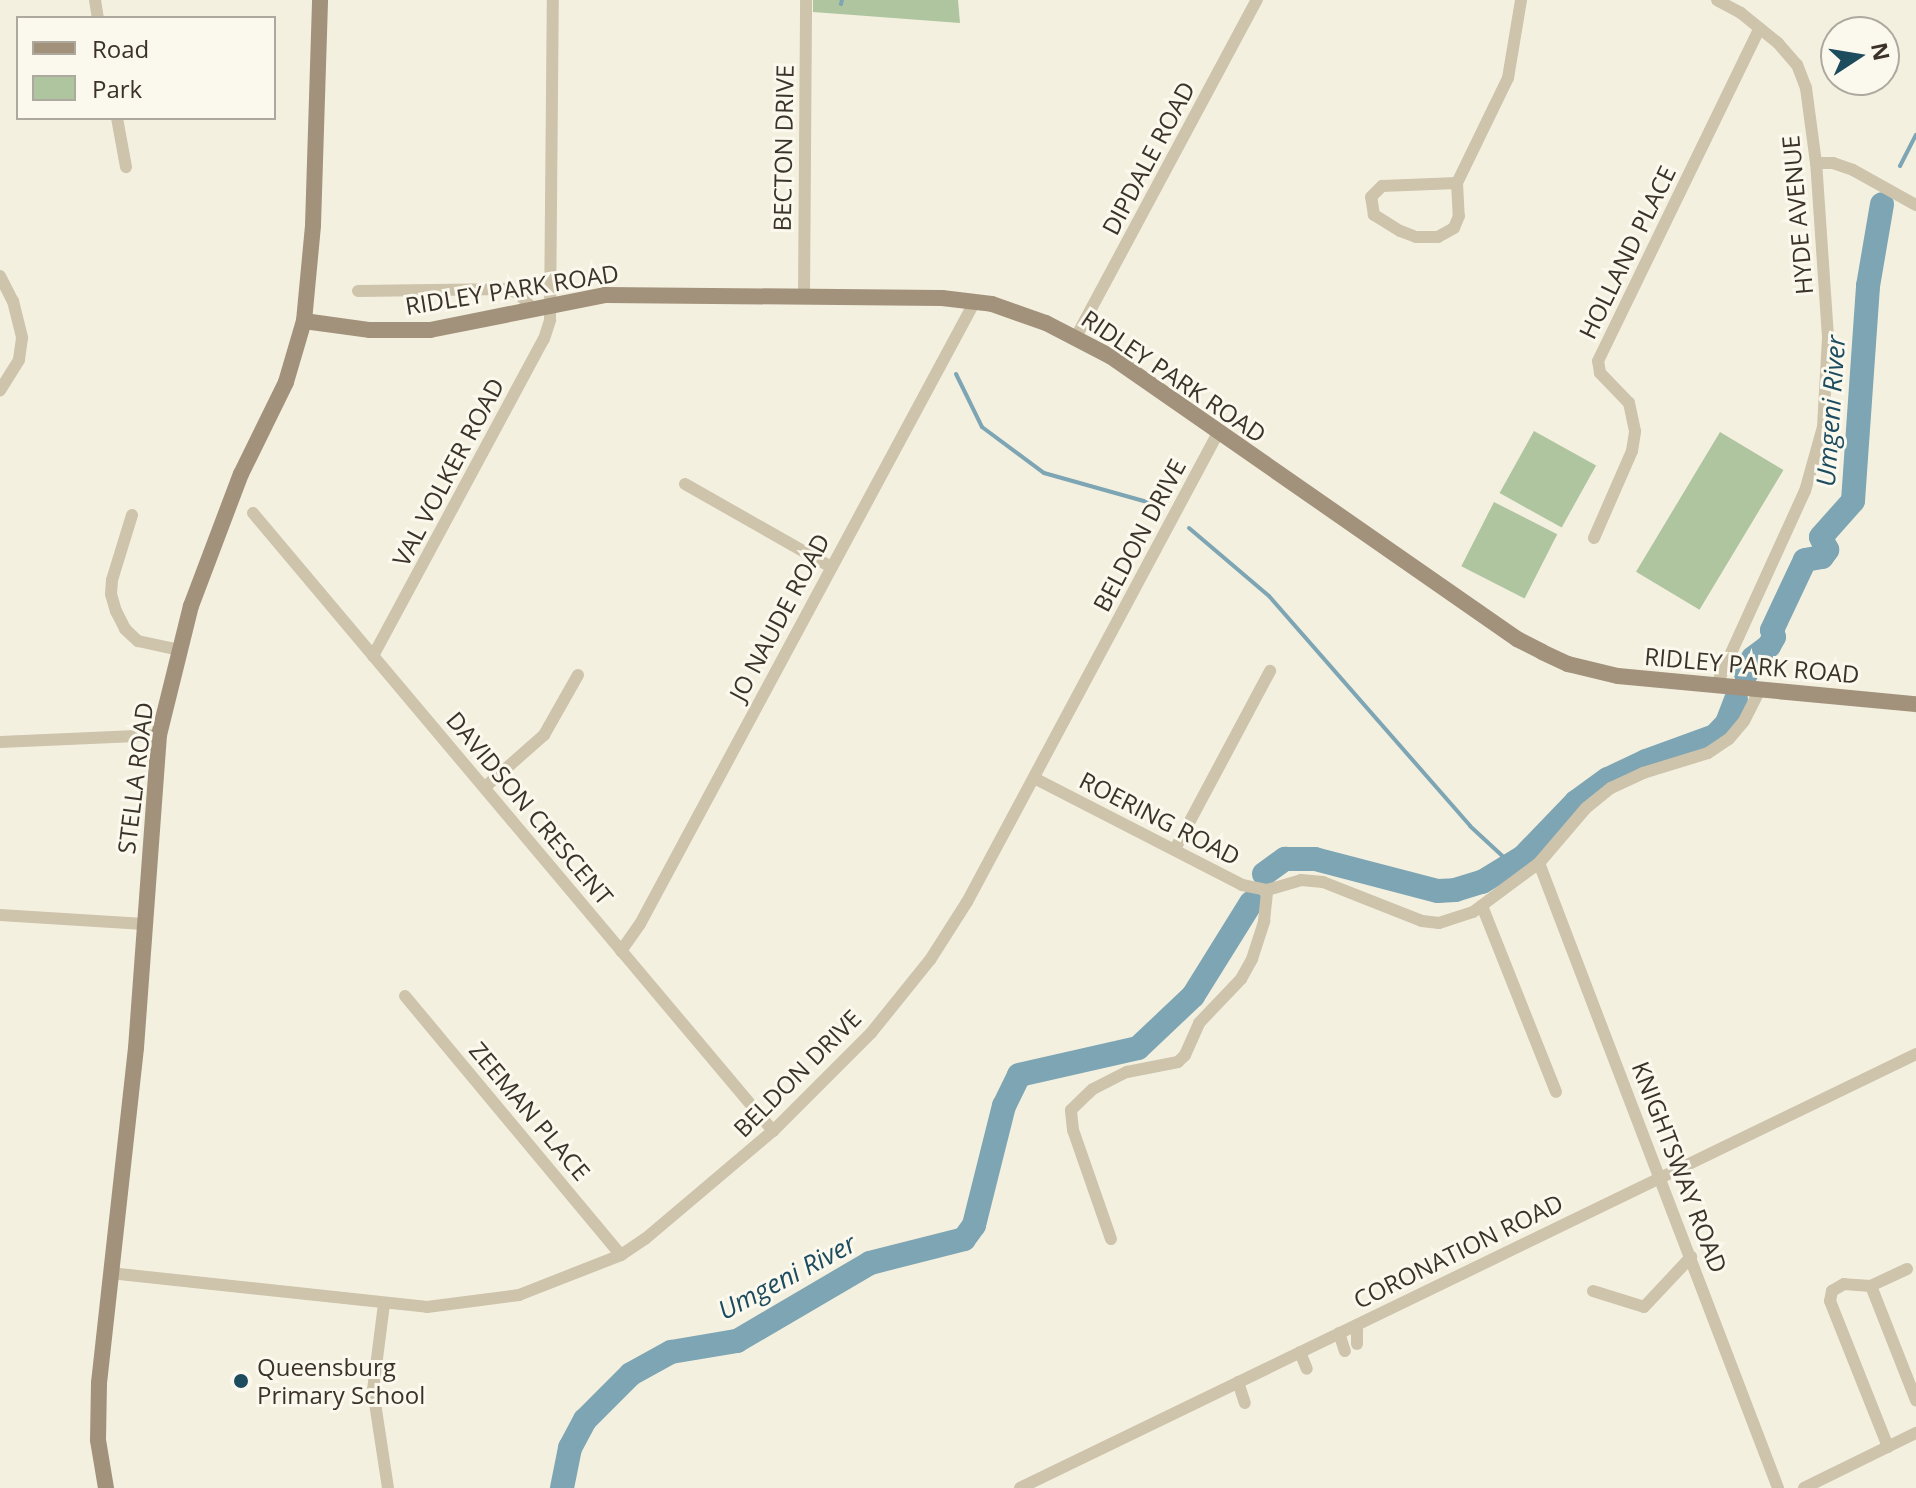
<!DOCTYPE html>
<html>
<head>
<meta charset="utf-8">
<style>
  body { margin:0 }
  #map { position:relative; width:1916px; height:1488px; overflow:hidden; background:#f4f0e0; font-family:"Open Sans",sans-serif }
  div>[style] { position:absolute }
  .green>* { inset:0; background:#afc59f; transform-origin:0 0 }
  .stream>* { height:4px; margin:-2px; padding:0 2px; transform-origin:2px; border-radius:2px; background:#7da5b3 }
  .river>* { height:24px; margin:-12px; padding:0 12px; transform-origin:12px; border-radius:12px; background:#7da5b3 }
  .street>* { height:12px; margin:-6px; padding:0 6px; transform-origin:6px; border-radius:6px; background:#cec3ab }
  .secondary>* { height:16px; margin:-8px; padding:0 8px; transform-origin:8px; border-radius:8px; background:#a2927c }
  .dots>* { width:22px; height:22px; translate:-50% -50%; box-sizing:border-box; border:4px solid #fbf8ed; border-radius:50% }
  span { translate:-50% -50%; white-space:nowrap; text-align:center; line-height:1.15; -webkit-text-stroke:6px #fbf8ed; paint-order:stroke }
  .street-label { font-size:24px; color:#3b332a }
  .poi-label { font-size:24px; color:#3b332a }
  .left { translate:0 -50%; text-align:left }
  .water-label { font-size:26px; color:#1d4c5f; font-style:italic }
  .legend { position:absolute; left:16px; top:16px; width:260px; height:104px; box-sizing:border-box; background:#fbf8ed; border:2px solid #aea99f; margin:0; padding:10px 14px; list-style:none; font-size:24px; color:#3b332a }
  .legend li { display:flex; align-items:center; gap:16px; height:40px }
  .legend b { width:40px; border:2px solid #aea99f }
  .north { position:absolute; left:1820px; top:16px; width:80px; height:80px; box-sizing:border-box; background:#fbf8ed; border:2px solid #aea99f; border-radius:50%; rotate:78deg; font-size:22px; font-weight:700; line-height:32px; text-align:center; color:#3b332a }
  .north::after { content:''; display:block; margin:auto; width:28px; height:36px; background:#1d4c5f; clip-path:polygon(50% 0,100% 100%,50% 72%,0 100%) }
</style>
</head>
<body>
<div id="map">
  <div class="green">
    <i style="clip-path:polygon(813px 0,958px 0,960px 23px,813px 12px)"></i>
    <i style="left:1534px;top:431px;width:71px;height:71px;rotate:29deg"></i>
    <i style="left:1720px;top:432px;width:74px;height:163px;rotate:31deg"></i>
    <i style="left:1494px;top:502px;width:71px;height:72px;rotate:27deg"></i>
  </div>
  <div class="stream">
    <i style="left:841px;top:4px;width:4px;rotate:-76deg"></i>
    <i style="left:1900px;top:166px;width:35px;rotate:-63deg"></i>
    <i style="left:956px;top:374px;width:59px;rotate:63.9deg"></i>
    <i style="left:982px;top:427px;width:77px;rotate:36.6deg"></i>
    <i style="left:1044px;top:473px;width:111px;rotate:15.7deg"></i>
    <i style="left:1189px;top:528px;width:105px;rotate:40.4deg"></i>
    <i style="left:1269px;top:596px;width:305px;rotate:48.8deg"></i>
    <i style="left:1470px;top:826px;width:56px;rotate:42.8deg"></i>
  </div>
  <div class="river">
    <i style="left:1746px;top:674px;width:17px;rotate:-66deg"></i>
    <i style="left:1753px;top:658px;width:20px;rotate:-37deg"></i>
    <i style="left:1769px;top:646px;width:10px;rotate:-61deg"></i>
    <i style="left:1774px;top:637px;width:7px;rotate:-106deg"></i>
    <i style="left:1772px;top:630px;width:77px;rotate:-64.8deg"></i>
    <i style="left:1805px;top:560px;width:17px;rotate:-10deg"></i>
    <i style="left:1822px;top:557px;width:9px;rotate:-54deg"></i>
    <i style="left:1827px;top:550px;width:14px;rotate:-115deg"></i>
    <i style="left:1821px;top:537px;width:48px;rotate:-48.4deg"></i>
    <i style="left:1853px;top:501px;width:216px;rotate:-86deg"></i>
    <i style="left:1868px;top:286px;width:83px;rotate:-80.3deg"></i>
    <i style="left:1264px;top:874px;width:26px;rotate:-36deg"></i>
    <i style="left:1285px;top:859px;width:30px"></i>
    <i style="left:1315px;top:859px;width:127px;rotate:14.6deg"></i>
    <i style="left:1438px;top:891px;width:17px;rotate:-3deg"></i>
    <i style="left:1455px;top:890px;width:28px;rotate:-17deg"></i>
    <i style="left:1482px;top:882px;width:48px;rotate:-31.4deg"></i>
    <i style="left:1523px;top:857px;width:76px;rotate:-46.1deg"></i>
    <i style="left:1576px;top:802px;width:39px;rotate:-36deg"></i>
    <i style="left:1608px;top:779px;width:42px;rotate:-25.3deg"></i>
    <i style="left:1646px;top:761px;width:73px;rotate:-19.9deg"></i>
    <i style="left:1715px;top:736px;width:18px;rotate:-47deg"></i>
    <i style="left:1727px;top:723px;width:25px;rotate:-69deg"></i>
    <i style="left:562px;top:1488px;width:41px;rotate:-78.7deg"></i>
    <i style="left:570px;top:1448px;width:32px;rotate:-62deg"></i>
    <i style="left:585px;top:1420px;width:65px;rotate:-45deg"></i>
    <i style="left:631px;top:1374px;width:46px;rotate:-28.8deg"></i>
    <i style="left:671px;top:1352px;width:67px;rotate:-9.5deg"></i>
    <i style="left:737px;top:1341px;width:154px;rotate:-30.4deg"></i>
    <i style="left:870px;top:1263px;width:97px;rotate:-14.3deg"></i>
    <i style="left:964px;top:1239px;width:17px;rotate:-54deg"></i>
    <i style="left:974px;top:1225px;width:123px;rotate:-75.9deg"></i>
    <i style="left:1004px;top:1106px;width:34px;rotate:-64deg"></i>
    <i style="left:1019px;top:1075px;width:122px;rotate:-12.8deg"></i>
    <i style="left:1138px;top:1048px;width:76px;rotate:-43.4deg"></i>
    <i style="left:1193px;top:996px;width:110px;rotate:-58.1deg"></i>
  </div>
  <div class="street">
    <i style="left:95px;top:0;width:18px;rotate:81deg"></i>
    <i style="left:117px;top:118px;width:50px;rotate:79.6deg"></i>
    <i style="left:1816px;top:163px;width:17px"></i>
    <i style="left:1833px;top:163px;width:21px;rotate:19deg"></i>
    <i style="left:1853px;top:170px;width:72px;rotate:29.1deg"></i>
    <i style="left:1457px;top:183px;width:33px;rotate:87deg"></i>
    <i style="left:1459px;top:216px;width:13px;rotate:113deg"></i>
    <i style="left:1454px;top:228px;width:18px;rotate:151deg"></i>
    <i style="left:1438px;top:237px;width:22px;rotate:180deg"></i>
    <i style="left:1416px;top:237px;width:17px;rotate:-159deg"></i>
    <i style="left:1400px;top:231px;width:31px;rotate:-148deg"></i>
    <i style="left:1374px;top:215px;width:18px;rotate:-99deg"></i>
    <i style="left:1371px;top:197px;width:16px;rotate:-45deg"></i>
    <i style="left:1382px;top:186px;width:75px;rotate:-2.3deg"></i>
    <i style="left:1457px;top:183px;width:117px;rotate:-64.1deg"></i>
    <i style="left:1508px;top:78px;width:79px;rotate:-80.5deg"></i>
    <i style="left:0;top:276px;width:28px;rotate:63deg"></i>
    <i style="left:13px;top:301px;width:38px;rotate:76deg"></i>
    <i style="left:22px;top:338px;width:22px;rotate:98deg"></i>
    <i style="left:19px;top:360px;width:36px;rotate:122deg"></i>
    <i style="left:358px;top:291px;width:150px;rotate:-0.8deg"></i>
    <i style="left:508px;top:289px;width:12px;rotate:24deg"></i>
    <i style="left:519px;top:294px;width:21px;rotate:47deg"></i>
    <i style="left:804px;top:297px;width:297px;rotate:-89.6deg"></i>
    <i style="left:1076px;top:337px;width:383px;rotate:-61.8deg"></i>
    <i style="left:685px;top:484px;width:168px;rotate:29.6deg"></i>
    <i style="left:253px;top:513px;width:808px;rotate:49.92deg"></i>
    <i style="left:132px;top:515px;width:68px;rotate:107.1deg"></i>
    <i style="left:112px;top:580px;width:14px;rotate:94deg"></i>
    <i style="left:111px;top:594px;width:18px;rotate:74deg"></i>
    <i style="left:116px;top:611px;width:20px;rotate:63deg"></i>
    <i style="left:125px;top:629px;width:18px;rotate:43deg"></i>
    <i style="left:138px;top:641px;width:43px;rotate:12.1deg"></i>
    <i style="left:1594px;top:538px;width:95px;rotate:-66.4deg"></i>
    <i style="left:1632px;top:451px;width:20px;rotate:-81deg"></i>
    <i style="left:1635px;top:431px;width:29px;rotate:-102deg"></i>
    <i style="left:1629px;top:403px;width:42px;rotate:-134deg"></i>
    <i style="left:1600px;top:373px;width:12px;rotate:-99deg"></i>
    <i style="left:1598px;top:361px;width:370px;rotate:-64.1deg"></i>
    <i style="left:373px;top:656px;width:360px;rotate:-61.7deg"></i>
    <i style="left:544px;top:339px;width:20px;rotate:-72deg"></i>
    <i style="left:550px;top:320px;width:320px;rotate:-89.5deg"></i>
    <i style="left:1716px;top:686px;width:214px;rotate:-65.5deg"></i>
    <i style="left:1805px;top:491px;width:66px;rotate:-74.3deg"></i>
    <i style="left:1823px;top:427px;width:90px;rotate:-86.8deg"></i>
    <i style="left:1828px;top:337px;width:174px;rotate:-93.9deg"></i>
    <i style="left:1816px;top:163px;width:76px;rotate:-97.6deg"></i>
    <i style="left:1806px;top:88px;width:25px;rotate:-111deg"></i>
    <i style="left:1797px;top:65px;width:29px;rotate:-131deg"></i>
    <i style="left:1778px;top:43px;width:48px;rotate:-141deg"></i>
    <i style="left:1741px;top:13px;width:27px;rotate:-152deg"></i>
    <i style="left:0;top:742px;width:159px;rotate:-2.5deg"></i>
    <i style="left:1034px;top:778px;width:234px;rotate:27.2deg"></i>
    <i style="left:1242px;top:885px;width:25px;rotate:11deg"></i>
    <i style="left:1267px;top:890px;width:35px;rotate:-16deg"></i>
    <i style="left:1301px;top:880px;width:22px;rotate:5deg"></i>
    <i style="left:1323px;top:882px;width:106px;rotate:21.5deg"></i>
    <i style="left:1422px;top:921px;width:17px;rotate:7deg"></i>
    <i style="left:1439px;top:923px;width:36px;rotate:-18deg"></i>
    <i style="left:1473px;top:912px;width:82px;rotate:-36.6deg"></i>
    <i style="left:1539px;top:863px;width:72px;rotate:-49.5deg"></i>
    <i style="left:1586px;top:808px;width:32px;rotate:-39deg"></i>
    <i style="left:1611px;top:788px;width:35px;rotate:-25deg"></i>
    <i style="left:1643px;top:773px;width:68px;rotate:-17.1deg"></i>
    <i style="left:1708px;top:753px;width:25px;rotate:-34deg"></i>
    <i style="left:1729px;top:739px;width:23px;rotate:-50deg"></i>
    <i style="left:1744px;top:721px;width:35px;rotate:-63deg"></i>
    <i style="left:485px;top:787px;width:79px;rotate:-41.4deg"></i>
    <i style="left:544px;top:735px;width:69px;rotate:-60.5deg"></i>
    <i style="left:1175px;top:849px;width:202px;rotate:-61.9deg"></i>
    <i style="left:1539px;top:863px;width:669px;rotate:69.07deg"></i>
    <i style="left:1482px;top:906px;width:200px;rotate:68.3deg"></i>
    <i style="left:0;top:915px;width:144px;rotate:3.6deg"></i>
    <i style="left:621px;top:951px;width:33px;rotate:-55deg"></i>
    <i style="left:640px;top:924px;width:707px;rotate:-61.73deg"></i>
    <i style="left:405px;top:996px;width:337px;rotate:50.2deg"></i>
    <i style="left:1111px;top:1239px;width:115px;rotate:-109.2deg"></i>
    <i style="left:1073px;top:1130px;width:20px;rotate:-96deg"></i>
    <i style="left:1071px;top:1110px;width:30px;rotate:-44deg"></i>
    <i style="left:1093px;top:1089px;width:38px;rotate:-27deg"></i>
    <i style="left:1127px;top:1072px;width:52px;rotate:-11.1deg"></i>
    <i style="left:1178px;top:1062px;width:10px;rotate:-45deg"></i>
    <i style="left:1185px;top:1055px;width:35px;rotate:-66deg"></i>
    <i style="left:1199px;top:1023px;width:61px;rotate:-46.3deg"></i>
    <i style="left:1241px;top:979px;width:23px;rotate:-61deg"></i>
    <i style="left:1252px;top:959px;width:40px;rotate:-72deg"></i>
    <i style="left:1264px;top:921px;width:31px;rotate:-84deg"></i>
    <i style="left:1907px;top:1269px;width:40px;rotate:155deg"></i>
    <i style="left:1871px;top:1286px;width:123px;rotate:68.5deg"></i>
    <i style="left:110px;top:1273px;width:319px;rotate:6.1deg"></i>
    <i style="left:427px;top:1307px;width:93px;rotate:-7.4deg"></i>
    <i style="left:519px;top:1295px;width:110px;rotate:-21.4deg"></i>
    <i style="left:621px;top:1255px;width:29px;rotate:-34deg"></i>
    <i style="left:645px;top:1239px;width:167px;rotate:-40.2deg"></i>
    <i style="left:773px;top:1131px;width:139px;rotate:-45deg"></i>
    <i style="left:871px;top:1033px;width:94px;rotate:-51.1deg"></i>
    <i style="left:930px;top:960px;width:69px;rotate:-57.5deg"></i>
    <i style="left:967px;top:902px;width:532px;rotate:-61.85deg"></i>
    <i style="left:1871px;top:1286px;width:27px;rotate:-176deg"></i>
    <i style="left:1844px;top:1284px;width:14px;rotate:150deg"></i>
    <i style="left:1832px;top:1291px;width:10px;rotate:101deg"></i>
    <i style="left:1830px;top:1301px;width:157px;rotate:68.3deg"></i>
    <i style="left:1593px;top:1291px;width:53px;rotate:17.4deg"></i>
    <i style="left:1644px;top:1307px;width:69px;rotate:-46.8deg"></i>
    <i style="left:384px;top:1304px;width:87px;rotate:97.3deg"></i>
    <i style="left:373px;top:1390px;width:99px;rotate:81.3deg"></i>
    <i style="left:1339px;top:1333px;width:19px;rotate:72deg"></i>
    <i style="left:1357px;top:1344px;width:19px;rotate:-90deg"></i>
    <i style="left:1300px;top:1352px;width:18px;rotate:68deg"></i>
    <i style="left:1238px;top:1382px;width:22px;rotate:72deg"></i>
    <i style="left:1020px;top:1488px;width:996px;rotate:-25.84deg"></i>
    <i style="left:1804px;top:1488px;width:125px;rotate:-26.2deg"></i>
  </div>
  <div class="secondary">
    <i style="left:304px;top:321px;width:67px;rotate:7.8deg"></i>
    <i style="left:370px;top:330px;width:60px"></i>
    <i style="left:430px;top:330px;width:178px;rotate:-11.3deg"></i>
    <i style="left:605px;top:295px;width:337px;rotate:0.5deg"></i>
    <i style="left:942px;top:298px;width:50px;rotate:6.8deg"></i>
    <i style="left:992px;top:304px;width:57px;rotate:19.4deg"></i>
    <i style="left:1046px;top:323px;width:72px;rotate:27.3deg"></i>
    <i style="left:1110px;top:356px;width:496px;rotate:34.8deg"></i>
    <i style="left:1517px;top:639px;width:28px;rotate:27deg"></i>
    <i style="left:1542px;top:652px;width:29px;rotate:25deg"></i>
    <i style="left:1568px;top:664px;width:51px;rotate:13.5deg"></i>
    <i style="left:1618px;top:676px;width:299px;rotate:5.4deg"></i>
    <i style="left:106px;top:1488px;width:49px;rotate:-99.5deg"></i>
    <i style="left:98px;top:1440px;width:57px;rotate:-89deg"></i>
    <i style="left:99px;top:1383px;width:337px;rotate:-83.7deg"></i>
    <i style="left:136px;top:1048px;width:314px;rotate:-85.8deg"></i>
    <i style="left:159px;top:735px;width:133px;rotate:-76.1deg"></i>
    <i style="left:191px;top:606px;width:141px;rotate:-69.3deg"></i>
    <i style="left:241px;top:474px;width:102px;rotate:-63.9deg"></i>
    <i style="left:286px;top:382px;width:64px;rotate:-73.6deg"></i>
    <i style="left:304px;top:321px;width:96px;rotate:-84.6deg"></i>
    <i style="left:313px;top:225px;width:225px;rotate:-88.2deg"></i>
  </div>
  <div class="dots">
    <i style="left:241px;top:1381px;background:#1d4c5f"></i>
  </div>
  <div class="street-label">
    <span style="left:783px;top:148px;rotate:-89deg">BECTON DRIVE</span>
    <span style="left:1148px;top:158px;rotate:-62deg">DIPDALE ROAD</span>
    <span style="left:1797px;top:215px;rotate:-95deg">HYDE AVENUE</span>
    <span style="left:1627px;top:252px;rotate:-64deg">HOLLAND PLACE</span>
    <span style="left:512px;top:289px;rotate:-9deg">RIDLEY PARK ROAD</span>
    <span style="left:1174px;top:376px;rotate:34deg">RIDLEY PARK ROAD</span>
    <span style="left:448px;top:472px;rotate:-62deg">VAL VOLKER ROAD</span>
    <span style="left:1139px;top:535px;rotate:-62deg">BELDON DRIVE</span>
    <span style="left:779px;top:617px;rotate:-62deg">JO NAUDE ROAD</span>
    <span style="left:1752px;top:665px;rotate:5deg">RIDLEY PARK ROAD</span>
    <span style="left:135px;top:778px;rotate:-83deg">STELLA ROAD</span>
    <span style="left:530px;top:808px;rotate:50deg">DAVIDSON CRESCENT</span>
    <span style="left:1160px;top:818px;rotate:27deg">ROERING ROAD</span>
    <span style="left:797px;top:1073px;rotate:-45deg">BELDON DRIVE</span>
    <span style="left:530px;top:1111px;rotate:50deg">ZEEMAN PLACE</span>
    <span style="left:1680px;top:1167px;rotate:69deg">KNIGHTSWAY ROAD</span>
    <span style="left:1458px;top:1251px;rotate:-26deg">CORONATION ROAD</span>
  </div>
  <div class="poi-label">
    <span class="left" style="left:257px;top:1381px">Queensburg<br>Primary School</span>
  </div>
  <div class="water-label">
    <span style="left:1831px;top:411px;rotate:-86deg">Umgeni River</span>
    <span style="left:787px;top:1277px;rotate:-28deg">Umgeni River</span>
  </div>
  <ul class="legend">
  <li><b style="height:10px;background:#a2927c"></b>Road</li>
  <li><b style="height:22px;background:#afc59f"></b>Park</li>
  </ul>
  <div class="north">N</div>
</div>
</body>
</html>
